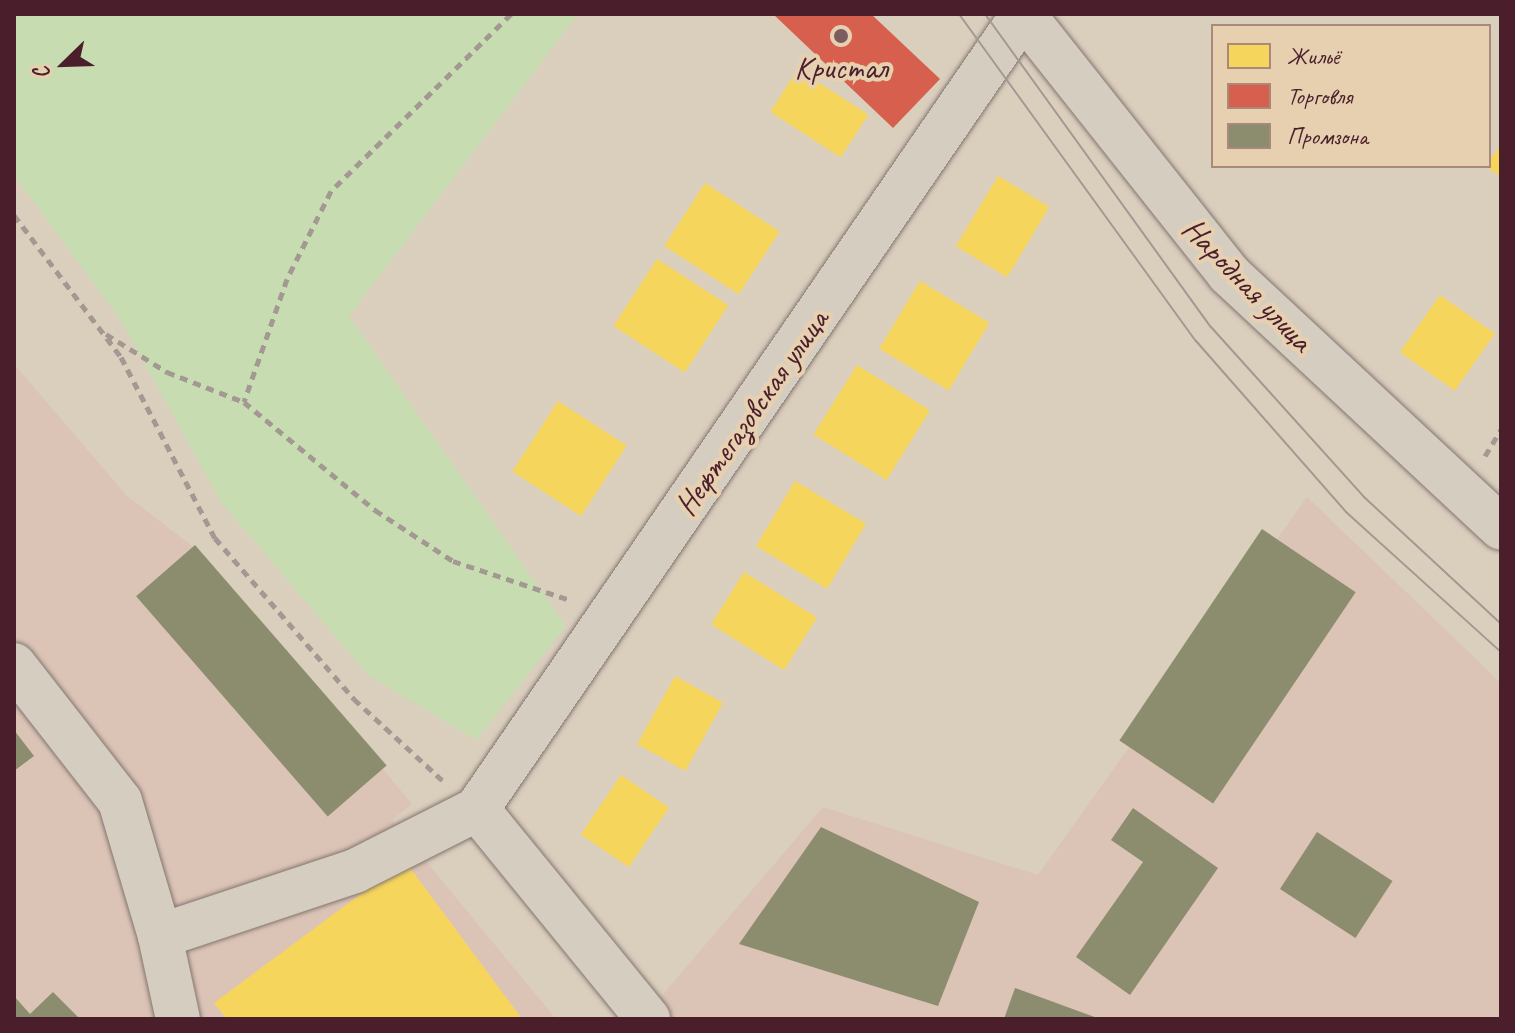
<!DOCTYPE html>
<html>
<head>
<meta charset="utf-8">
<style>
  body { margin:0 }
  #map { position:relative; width:1515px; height:1033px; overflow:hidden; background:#dacebd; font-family:Caveat,sans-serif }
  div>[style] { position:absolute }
  .built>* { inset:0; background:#dbc4b6 }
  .green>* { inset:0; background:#c7dcb1 }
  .homes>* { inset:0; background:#f6d55c; transform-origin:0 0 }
  .shops>* { inset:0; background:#d6604d }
  .industry>* { inset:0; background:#8c8c6e; transform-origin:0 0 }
  .path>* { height:5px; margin-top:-2.5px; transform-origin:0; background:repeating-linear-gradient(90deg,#a39892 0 8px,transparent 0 14px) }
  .roads { filter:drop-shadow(0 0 2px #837570) drop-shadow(0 0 2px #837570) }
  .minor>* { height:44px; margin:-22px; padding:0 22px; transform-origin:22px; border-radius:22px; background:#d6cdc1 }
  .tram>* { height:2px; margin:-1px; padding:0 1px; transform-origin:1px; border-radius:1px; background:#a39892 }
  .dots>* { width:22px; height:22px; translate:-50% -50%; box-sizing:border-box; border:4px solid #e7d0b0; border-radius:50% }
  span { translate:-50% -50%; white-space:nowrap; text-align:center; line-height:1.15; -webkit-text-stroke:8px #e7d0b0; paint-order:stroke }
  .poi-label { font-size:32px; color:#4a1f2b }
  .street-label { font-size:32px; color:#4a1f2b }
  .frame { position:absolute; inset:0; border:16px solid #4a1f2b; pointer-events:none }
  .legend { position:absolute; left:1211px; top:24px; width:280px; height:144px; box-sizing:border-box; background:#e7d0b0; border:2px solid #a8897b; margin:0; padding:10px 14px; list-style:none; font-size:24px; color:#4a1f2b }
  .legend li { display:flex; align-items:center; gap:16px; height:40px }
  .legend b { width:40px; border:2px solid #a8897b }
  .north { position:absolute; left:24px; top:24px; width:80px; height:80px; -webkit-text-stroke:6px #e7d0b0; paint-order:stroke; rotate:247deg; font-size:22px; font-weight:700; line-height:32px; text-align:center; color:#4a1f2b }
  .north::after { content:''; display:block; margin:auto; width:28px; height:36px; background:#4a1f2b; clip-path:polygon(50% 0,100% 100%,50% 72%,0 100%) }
</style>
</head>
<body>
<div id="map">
  <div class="built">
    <i style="clip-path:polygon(14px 364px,126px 495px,204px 555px,412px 804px,392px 820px,556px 1019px,14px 1019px)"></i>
    <i style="clip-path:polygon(1307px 497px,1501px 683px,1501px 1019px,642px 1019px,823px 807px,1038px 875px)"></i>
  </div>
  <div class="green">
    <i style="clip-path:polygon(14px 14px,578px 14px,349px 316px,566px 626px,476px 740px,368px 675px,221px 502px,120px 319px,14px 175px)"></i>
  </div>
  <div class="homes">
    <i style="left:798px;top:69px;width:84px;height:51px;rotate:33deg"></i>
    <i style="clip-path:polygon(1501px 145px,1501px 177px,1485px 166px)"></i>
    <i style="left:998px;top:176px;width:60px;height:82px;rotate:31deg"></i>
    <i style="left:705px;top:183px;width:89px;height:75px;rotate:33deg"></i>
    <i style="left:657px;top:259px;width:85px;height:80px;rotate:33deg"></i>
    <i style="left:920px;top:281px;width:81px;height:79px;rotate:31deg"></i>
    <i style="left:1440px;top:295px;width:67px;height:70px;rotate:35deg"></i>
    <i style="left:857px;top:365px;width:86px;height:82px;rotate:32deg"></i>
    <i style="left:558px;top:401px;width:82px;height:84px;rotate:33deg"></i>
    <i style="left:795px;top:481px;width:83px;height:76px;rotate:31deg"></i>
    <i style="left:744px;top:572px;width:86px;height:62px;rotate:32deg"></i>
    <i style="left:675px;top:676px;width:55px;height:78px;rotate:29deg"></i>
    <i style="left:621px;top:775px;width:58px;height:72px;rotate:34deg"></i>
    <i style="clip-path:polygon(405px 861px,522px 1019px,227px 1019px,214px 1003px)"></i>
  </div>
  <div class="shops">
    <i style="clip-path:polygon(773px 14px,871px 14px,940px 79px,893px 128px)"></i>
  </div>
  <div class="industry">
    <i style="left:1262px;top:529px;width:113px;height:255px;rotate:34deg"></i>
    <i style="left:195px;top:545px;width:292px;height:78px;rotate:49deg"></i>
    <i style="clip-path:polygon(14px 730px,34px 756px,14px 771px)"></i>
    <i style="clip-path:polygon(1133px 808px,1218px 868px,1130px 995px,1076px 957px,1143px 862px,1111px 840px)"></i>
    <i style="clip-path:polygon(821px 827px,979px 902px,938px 1006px,739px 944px)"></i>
    <i style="left:1317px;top:832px;width:90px;height:68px;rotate:33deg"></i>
    <i style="clip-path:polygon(1015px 988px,1100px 1019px,1004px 1019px)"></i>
    <i style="clip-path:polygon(53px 992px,80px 1019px,14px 1019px,14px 996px,30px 1014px)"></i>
  </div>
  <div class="path">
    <i style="left:511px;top:14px;width:252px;rotate:135.5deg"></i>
    <i style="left:331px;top:191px;width:98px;rotate:116.6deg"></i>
    <i style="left:287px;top:279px;width:130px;rotate:109.3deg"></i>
    <i style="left:244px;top:402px;width:170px;rotate:39.5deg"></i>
    <i style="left:375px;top:510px;width:93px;rotate:33.2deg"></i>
    <i style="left:453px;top:561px;width:123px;rotate:18.4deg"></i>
    <i style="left:14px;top:215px;width:178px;rotate:53deg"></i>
    <i style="left:121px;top:357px;width:204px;rotate:62.6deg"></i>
    <i style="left:215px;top:538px;width:213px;rotate:49.2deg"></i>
    <i style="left:354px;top:699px;width:120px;rotate:42.6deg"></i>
    <i style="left:106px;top:334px;width:72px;rotate:31.9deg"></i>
    <i style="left:167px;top:372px;width:83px;rotate:21.3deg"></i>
    <i style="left:1485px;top:456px;width:31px;rotate:-59deg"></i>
  </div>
  <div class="roads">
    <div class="minor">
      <i style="left:1023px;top:14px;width:332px;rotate:51.6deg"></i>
      <i style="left:1229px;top:274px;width:372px;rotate:43deg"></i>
      <i style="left:14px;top:665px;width:172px;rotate:52.1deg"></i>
      <i style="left:120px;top:801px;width:141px;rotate:73.5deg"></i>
      <i style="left:160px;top:936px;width:206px;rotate:-18.4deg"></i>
      <i style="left:355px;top:871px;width:137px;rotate:-26.9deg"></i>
      <i style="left:477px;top:809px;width:964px;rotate:-55.52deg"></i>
      <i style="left:477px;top:809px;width:271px;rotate:50.8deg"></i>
      <i style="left:160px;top:936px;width:85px;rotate:77.8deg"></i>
    </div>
  </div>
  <div class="tram">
    <i style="left:959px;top:14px;width:404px;rotate:54.1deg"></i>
    <i style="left:1196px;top:341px;width:227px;rotate:48.7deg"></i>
    <i style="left:1346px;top:512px;width:209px;rotate:42.1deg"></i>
    <i style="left:985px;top:14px;width:386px;rotate:54.2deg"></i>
    <i style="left:1211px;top:327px;width:229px;rotate:48deg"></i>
    <i style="left:1364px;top:497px;width:187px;rotate:42.8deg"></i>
  </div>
  <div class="dots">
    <i style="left:841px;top:36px;background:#7c5c5e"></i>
  </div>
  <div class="poi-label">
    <span style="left:841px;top:68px">Кристал</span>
  </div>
  <div class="street-label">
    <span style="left:1247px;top:285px;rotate:46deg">Народная улица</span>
    <span style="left:752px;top:413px;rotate:-55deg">Нефтегазовская улица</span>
  </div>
  <div class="frame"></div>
  <ul class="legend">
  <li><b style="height:22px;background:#f6d55c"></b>Жильё</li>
  <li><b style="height:22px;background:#d6604d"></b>Торговля</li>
  <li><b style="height:22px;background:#8c8c6e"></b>Промзона</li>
  </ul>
  <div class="north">С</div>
</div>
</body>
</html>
